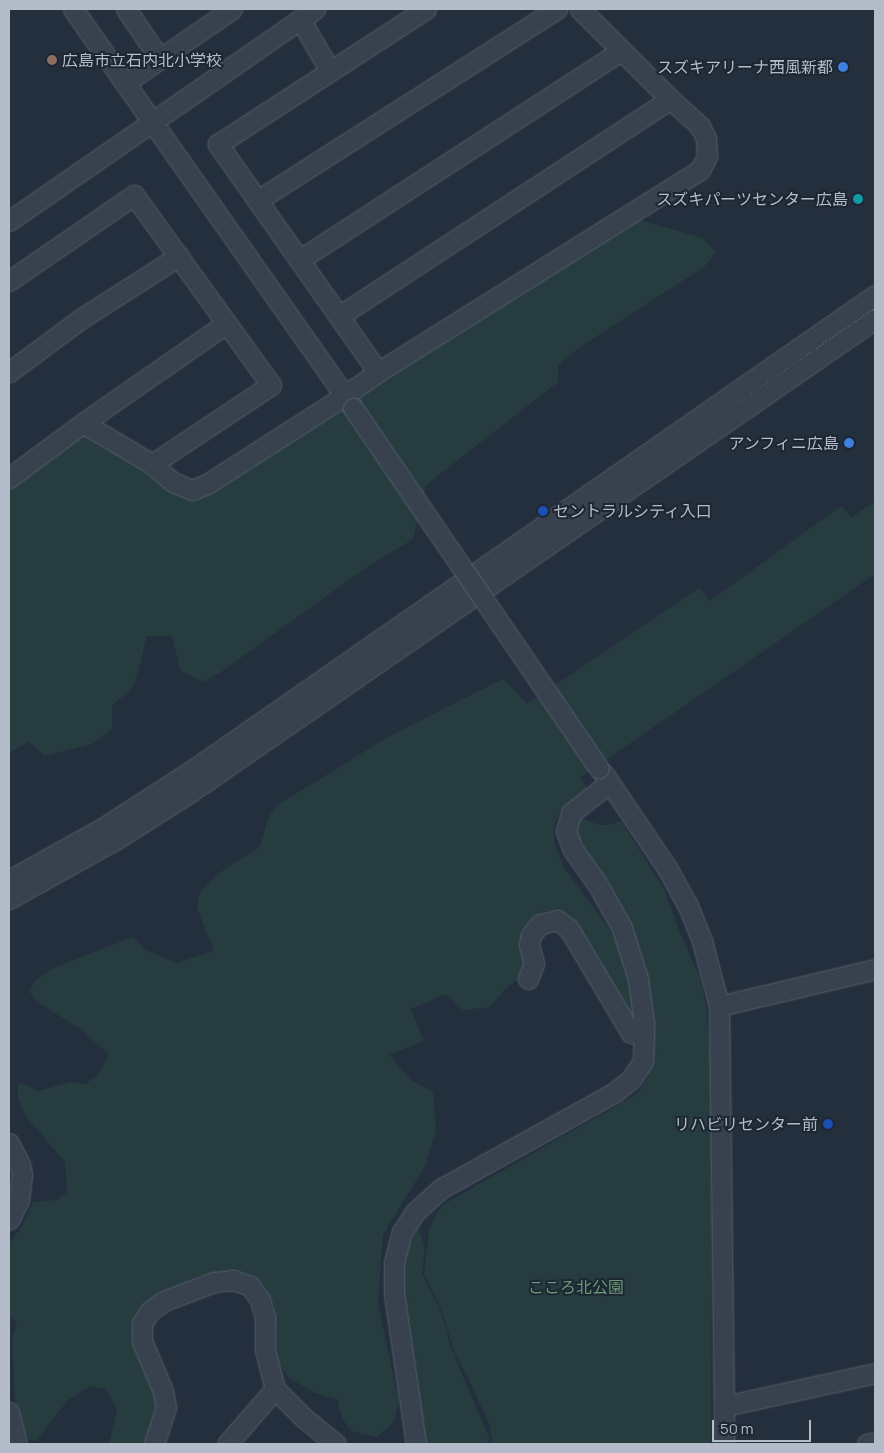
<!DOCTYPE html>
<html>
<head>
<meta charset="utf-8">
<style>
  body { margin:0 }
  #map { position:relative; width:884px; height:1453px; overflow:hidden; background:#242f3e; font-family:Manrope,"Noto Sans JP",sans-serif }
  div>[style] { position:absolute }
  .green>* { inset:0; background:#263c3f }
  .roads { filter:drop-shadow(0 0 1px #565f6c) drop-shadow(0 0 1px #565f6c) }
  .minor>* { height:19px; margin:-9.5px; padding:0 9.5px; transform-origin:9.5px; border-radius:9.5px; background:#38414e }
  .bridges { filter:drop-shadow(0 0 1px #565f6c) drop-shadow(0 0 1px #565f6c) }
  .minor-bridge>* { height:19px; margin:-9.5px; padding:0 9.5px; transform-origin:9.5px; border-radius:9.5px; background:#38414e }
  .dots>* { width:14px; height:14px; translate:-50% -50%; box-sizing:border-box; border:2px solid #1d2633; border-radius:50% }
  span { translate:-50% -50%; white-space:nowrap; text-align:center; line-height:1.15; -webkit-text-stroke:4px #1d2633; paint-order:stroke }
  .poi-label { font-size:16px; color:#b4bcc9 }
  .left { translate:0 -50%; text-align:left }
  .right { translate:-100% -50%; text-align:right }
  .park-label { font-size:16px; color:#6b9a76 }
  .frame { position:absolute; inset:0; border:10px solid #b4bcc9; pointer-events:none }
  .scale { position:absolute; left:712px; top:1420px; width:99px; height:22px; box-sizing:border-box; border:2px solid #b4bcc9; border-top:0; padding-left:6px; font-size:15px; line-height:18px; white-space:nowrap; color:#b4bcc9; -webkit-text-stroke:4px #1d2633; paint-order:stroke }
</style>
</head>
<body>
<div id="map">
  <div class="green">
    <i style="clip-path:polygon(629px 217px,703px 238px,716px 252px,704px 267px,577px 349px,558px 366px,558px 382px,426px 485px,413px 539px,364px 569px,221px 672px,203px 682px,181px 671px,172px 636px,147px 636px,134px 686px,112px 706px,112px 729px,92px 744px,45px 756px,29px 742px,9px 753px,9px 482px,77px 428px,194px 494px,226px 484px)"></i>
    <i style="clip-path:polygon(875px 501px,875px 574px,580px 778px,589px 791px,560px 812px,555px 823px,554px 841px,563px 866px,617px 940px,632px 988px,636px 1016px,630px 1019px,575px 924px,561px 911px,543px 911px,530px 921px,523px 932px,528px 967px,519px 979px,504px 990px,490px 1007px,463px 1010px,446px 994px,411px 1009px,424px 1041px,389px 1055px,411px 1080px,433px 1092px,436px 1130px,425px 1166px,383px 1235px,378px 1304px,399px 1402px,393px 1423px,377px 1437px,351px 1431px,342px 1418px,337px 1399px,315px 1393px,288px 1377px,277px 1359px,274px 1306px,265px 1288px,248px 1274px,231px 1271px,199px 1276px,150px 1302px,139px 1317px,158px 1397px,158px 1411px,144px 1444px,109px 1444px,117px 1410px,106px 1389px,91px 1386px,68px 1400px,36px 1441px,28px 1440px,15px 1401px,12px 1341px,17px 1323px,9px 1315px,9px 1244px,23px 1225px,33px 1202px,58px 1200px,67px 1192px,65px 1162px,24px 1114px,18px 1096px,18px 1085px,24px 1083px,38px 1091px,71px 1082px,85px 1084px,97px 1076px,109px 1055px,81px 1029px,37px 1002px,29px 991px,35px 981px,53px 968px,133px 937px,146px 950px,176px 963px,214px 951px,197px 908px,200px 892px,222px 871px,260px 847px,268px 818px,276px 806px,388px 737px,503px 679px,527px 704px,699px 588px,710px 601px,841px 506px,852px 517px)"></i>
    <i style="clip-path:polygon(578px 812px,582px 818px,599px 825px,608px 825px,621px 821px,664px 889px,678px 928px,700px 978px,706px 1005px,712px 1071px,711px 1444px,492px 1444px,490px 1427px,469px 1379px,455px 1354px,442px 1312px,424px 1274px,429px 1231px,436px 1214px,444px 1204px,632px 1097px,641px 1089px,649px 1075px,650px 1041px,643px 978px,573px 838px)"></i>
    <i style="clip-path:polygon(418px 1227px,425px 1248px,422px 1274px,441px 1313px,453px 1353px,489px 1437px,490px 1444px,425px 1444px,402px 1279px,403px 1255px)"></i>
  </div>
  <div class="roads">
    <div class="minor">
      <i style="left:73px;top:9px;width:484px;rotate:54.9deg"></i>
      <i style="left:126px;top:9px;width:60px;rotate:55.8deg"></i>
      <i style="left:300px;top:19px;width:60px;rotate:60deg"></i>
      <i style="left:125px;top:83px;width:130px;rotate:-34.7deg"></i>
      <i style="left:258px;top:200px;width:355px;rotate:-32.6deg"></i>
      <i style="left:9px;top:221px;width:372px;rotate:-34.7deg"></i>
      <i style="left:299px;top:260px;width:384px;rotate:-33deg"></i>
      <i style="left:9px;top:281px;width:152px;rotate:-34.5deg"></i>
      <i style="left:134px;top:195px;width:234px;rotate:54.2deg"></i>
      <i style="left:271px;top:385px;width:143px;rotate:146.4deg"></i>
      <i style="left:339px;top:316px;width:396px;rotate:-33.2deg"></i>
      <i style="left:9px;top:372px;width:91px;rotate:-36.5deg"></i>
      <i style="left:82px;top:318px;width:115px;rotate:-32.6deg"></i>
      <i style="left:378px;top:372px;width:279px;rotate:-125.1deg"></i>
      <i style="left:218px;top:144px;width:248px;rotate:-33deg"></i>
      <i style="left:83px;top:423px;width:80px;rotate:30.7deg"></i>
      <i style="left:152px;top:464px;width:28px;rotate:41deg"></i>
      <i style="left:173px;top:482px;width:21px;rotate:23deg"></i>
      <i style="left:192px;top:490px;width:16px;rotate:-22deg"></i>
      <i style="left:207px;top:484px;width:163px;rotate:-32.7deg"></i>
      <i style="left:344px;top:396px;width:42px;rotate:-35.2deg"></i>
      <i style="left:378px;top:372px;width:380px;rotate:-32.1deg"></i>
      <i style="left:700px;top:170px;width:16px;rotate:-63deg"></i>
      <i style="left:707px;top:156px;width:18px;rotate:-93deg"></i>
      <i style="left:706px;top:138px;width:13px;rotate:-117deg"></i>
      <i style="left:700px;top:126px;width:40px;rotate:-138deg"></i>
      <i style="left:670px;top:99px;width:127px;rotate:-135deg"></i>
      <i style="left:9px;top:478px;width:92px;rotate:-36.6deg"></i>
      <i style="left:83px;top:423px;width:175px;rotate:-34.8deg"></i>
      <i style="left:603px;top:773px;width:115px;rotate:56deg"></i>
      <i style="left:667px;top:868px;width:43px;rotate:61.1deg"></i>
      <i style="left:688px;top:906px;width:38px;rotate:68deg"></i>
      <i style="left:702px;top:941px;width:67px;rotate:75.3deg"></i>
      <i style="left:719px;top:1006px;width:438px;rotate:89.3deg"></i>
      <i style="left:9px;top:880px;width:105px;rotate:-29deg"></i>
      <i style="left:101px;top:829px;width:107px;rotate:-32.8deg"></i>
      <i style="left:191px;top:771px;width:833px;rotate:-34.83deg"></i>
      <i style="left:9px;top:899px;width:124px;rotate:-29.1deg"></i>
      <i style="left:117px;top:839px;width:89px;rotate:-32.6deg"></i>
      <i style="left:192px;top:791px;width:830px;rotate:-34.65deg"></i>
      <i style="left:528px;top:979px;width:17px;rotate:-69deg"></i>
      <i style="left:534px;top:963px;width:19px;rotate:-106deg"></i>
      <i style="left:529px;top:945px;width:10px;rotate:-79deg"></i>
      <i style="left:531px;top:935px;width:14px;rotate:-51deg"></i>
      <i style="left:540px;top:924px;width:17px;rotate:-13deg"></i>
      <i style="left:557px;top:920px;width:15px;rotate:37deg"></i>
      <i style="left:569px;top:929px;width:121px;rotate:59.2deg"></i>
      <i style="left:631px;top:1033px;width:13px;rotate:4deg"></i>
      <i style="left:719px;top:1006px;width:160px;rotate:-13.3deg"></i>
      <i style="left:9px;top:1143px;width:25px;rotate:63deg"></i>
      <i style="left:20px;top:1165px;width:10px;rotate:79deg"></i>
      <i style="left:22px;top:1175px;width:25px;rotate:97deg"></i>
      <i style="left:19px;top:1200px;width:22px;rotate:117deg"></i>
      <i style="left:725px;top:1406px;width:154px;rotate:-12.4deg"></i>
      <i style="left:9px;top:1412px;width:33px;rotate:76deg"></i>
      <i style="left:154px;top:1444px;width:38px;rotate:-72deg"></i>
      <i style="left:166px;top:1408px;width:17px;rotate:-100deg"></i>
      <i style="left:163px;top:1391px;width:54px;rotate:-112.8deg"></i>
      <i style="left:142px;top:1341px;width:18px;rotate:-90deg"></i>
      <i style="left:142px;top:1323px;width:14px;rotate:-56deg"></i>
      <i style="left:150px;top:1311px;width:17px;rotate:-36deg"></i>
      <i style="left:164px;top:1301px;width:53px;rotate:-20.8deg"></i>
      <i style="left:214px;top:1282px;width:19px;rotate:-6deg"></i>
      <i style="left:233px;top:1280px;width:18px;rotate:19deg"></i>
      <i style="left:250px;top:1286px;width:17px;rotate:54deg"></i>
      <i style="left:260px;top:1300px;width:19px;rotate:74deg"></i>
      <i style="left:265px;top:1318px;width:32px;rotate:90deg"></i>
      <i style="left:265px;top:1350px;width:40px;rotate:75.6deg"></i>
      <i style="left:275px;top:1389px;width:41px;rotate:45deg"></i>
      <i style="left:304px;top:1418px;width:41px;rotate:39.1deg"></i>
      <i style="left:227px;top:1444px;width:73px;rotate:-48.9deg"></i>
      <i style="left:416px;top:1444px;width:152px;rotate:-98.3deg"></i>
      <i style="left:394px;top:1294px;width:31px;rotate:-90deg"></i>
      <i style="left:394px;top:1263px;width:32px;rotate:-76deg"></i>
      <i style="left:402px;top:1232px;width:24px;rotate:-57deg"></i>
      <i style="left:415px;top:1212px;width:36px;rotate:-42deg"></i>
      <i style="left:442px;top:1188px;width:198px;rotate:-29deg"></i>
      <i style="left:615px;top:1092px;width:22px;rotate:-39deg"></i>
      <i style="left:632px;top:1078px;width:20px;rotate:-57deg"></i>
      <i style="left:643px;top:1061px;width:38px;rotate:-88deg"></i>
      <i style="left:644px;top:1023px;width:44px;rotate:-97.8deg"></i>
      <i style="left:638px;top:979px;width:53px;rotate:-107.4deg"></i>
      <i style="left:622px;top:928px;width:49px;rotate:-119.2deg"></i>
      <i style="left:598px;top:885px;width:45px;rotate:-125.1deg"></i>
      <i style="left:572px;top:848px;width:18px;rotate:-109deg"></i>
      <i style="left:566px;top:831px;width:19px;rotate:-74deg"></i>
      <i style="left:571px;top:813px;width:48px;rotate:-38.3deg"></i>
      <i style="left:867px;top:1444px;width:8px;rotate:-14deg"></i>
    </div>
  </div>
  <div class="bridges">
    <div class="minor-bridge">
      <i style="left:353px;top:408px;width:436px;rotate:55.7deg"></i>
    </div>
  </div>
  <div class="dots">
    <i style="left:52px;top:60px;background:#8d6e63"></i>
    <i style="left:843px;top:67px;background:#3f7fe0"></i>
    <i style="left:858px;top:199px;background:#0f9aa8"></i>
    <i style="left:849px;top:443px;background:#3f7fe0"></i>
    <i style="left:543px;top:511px;background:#1a4fb4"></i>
    <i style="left:828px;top:1124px;background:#1a4fb4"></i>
  </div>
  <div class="poi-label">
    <span class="left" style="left:62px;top:60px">広島市立石内北小学校</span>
    <span class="right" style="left:833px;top:67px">スズキアリーナ西風新都</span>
    <span class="right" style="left:848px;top:199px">スズキパーツセンター広島</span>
    <span class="right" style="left:839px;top:443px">アンフィニ広島</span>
    <span class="left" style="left:553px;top:511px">セントラルシティ入口</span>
    <span class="right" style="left:818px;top:1124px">リハビリセンター前</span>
  </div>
  <div class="park-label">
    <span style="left:576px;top:1287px">こころ北公園</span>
  </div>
  <div class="frame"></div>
  <div class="scale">50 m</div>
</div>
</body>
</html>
